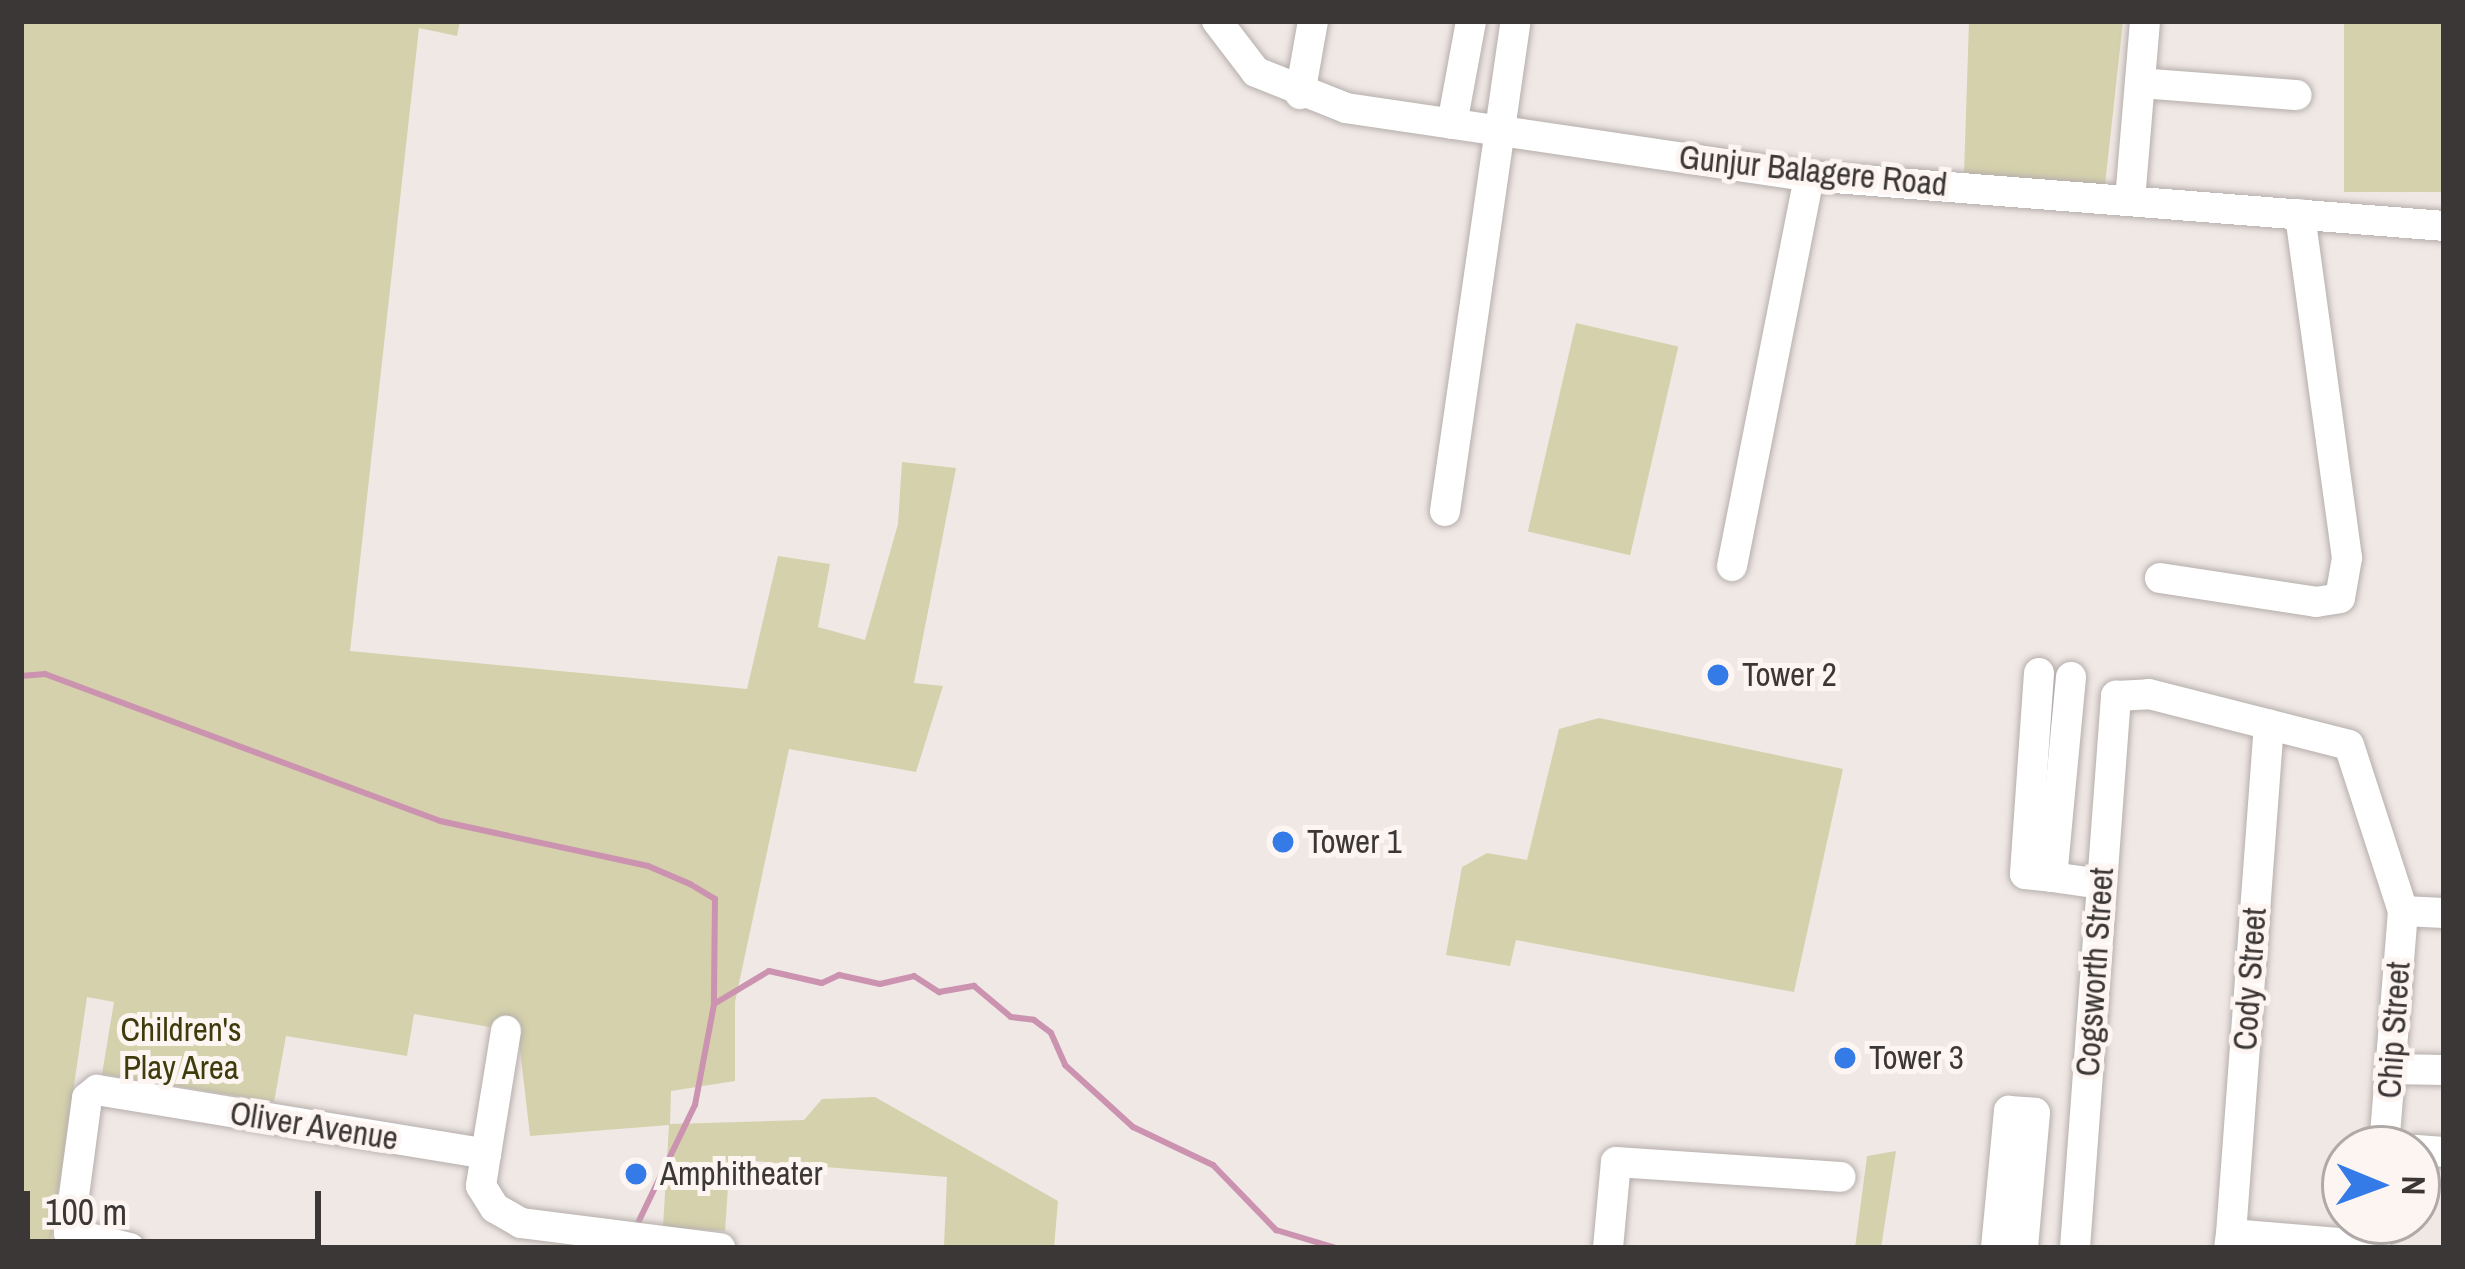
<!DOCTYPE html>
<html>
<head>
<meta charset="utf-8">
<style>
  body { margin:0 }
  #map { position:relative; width:2465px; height:1269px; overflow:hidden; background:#f0e8e5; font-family:"Archivo Narrow",sans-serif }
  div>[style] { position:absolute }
  .green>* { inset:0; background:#d5d1ac; transform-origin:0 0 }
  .stream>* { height:6px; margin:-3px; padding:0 3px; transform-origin:3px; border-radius:3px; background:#cb93b0 }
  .roads { filter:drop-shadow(0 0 3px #b5aeab) drop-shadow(0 0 3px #b5aeab) }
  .minor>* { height:30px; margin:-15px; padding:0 15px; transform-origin:15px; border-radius:15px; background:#fff }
  .dots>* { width:33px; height:33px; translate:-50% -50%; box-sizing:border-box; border:6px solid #fdf5f2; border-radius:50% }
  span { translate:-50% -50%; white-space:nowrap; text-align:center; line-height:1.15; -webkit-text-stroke:10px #fdf5f2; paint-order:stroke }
  .street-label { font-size:33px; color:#3a3736 }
  .poi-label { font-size:33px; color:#3a3736 }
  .left { translate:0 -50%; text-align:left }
  .park-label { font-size:33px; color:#403b0c }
  .frame { position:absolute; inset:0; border:24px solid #3a3736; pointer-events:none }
  .north { position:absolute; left:2321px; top:1125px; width:120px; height:120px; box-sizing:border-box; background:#fdf5f2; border:3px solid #afa9a7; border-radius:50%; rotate:91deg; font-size:33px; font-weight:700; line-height:48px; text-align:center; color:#3a3736 }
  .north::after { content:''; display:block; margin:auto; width:42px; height:54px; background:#347be8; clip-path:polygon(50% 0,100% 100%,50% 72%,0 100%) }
  .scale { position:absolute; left:24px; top:1191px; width:297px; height:54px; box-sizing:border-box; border:6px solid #3a3736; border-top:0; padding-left:15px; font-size:36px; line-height:42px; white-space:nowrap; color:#3a3736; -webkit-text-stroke:9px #fdf5f2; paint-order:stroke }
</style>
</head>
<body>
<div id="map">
  <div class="green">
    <i style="clip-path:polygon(21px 21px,460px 21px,457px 36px,419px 28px,350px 651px,747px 689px,778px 556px,830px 564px,818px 627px,865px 640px,898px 524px,902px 462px,956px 468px,914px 683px,943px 686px,916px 772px,789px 749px,735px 1002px,735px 1081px,671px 1091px,670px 1124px,804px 1120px,822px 1099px,875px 1097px,1058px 1201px,1054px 1248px,944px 1246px,947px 1177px,730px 1159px,725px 1231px,663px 1227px,669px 1125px,530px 1136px,518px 1032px,414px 1014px,407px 1056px,286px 1036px,274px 1102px,102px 1074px,114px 1002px,87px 997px,50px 1248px,21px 1248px)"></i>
    <i style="clip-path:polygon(1969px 21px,2123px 21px,2105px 185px,1964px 174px)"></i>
    <i style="left:2344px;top:21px;width:100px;height:171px"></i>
    <i style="left:1576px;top:323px;width:105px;height:214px;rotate:13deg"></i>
    <i style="clip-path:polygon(1599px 718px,1843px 769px,1794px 992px,1516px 940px,1510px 966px,1446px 955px,1462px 867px,1487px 853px,1527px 860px,1559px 729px)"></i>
    <i style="clip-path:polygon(1896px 1151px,1881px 1248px,1855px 1248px,1867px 1156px)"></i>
  </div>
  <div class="stream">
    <i style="left:21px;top:676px;width:24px;rotate:-5deg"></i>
    <i style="left:45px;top:674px;width:421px;rotate:20.4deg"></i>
    <i style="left:440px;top:821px;width:213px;rotate:12.2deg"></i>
    <i style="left:648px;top:866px;width:46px;rotate:23.2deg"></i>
    <i style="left:690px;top:884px;width:29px;rotate:31deg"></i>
    <i style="left:715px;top:899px;width:103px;rotate:90.6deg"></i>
    <i style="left:635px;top:1229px;width:138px;rotate:-64.2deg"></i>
    <i style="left:695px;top:1105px;width:103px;rotate:-79.3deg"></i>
    <i style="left:714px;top:1004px;width:64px;rotate:-31deg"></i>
    <i style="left:769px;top:971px;width:54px;rotate:12.8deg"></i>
    <i style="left:822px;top:983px;width:19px;rotate:-25deg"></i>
    <i style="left:839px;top:975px;width:42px;rotate:12.4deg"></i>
    <i style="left:880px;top:984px;width:35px;rotate:-13deg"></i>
    <i style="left:914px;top:976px;width:30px;rotate:33deg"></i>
    <i style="left:939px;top:992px;width:36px;rotate:-10deg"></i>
    <i style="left:974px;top:986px;width:48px;rotate:40deg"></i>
    <i style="left:1011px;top:1017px;width:23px;rotate:7deg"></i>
    <i style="left:1034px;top:1020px;width:21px;rotate:37deg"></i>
    <i style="left:1051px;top:1033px;width:35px;rotate:66deg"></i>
    <i style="left:1065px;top:1065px;width:92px;rotate:42.4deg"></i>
    <i style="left:1133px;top:1127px;width:89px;rotate:25.4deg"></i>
    <i style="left:1213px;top:1165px;width:91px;rotate:45.9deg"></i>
    <i style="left:1276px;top:1230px;width:63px;rotate:16.7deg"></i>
  </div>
  <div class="roads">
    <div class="minor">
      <i style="left:1217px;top:21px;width:64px;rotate:52.6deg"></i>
      <i style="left:1256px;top:72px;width:97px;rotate:21.8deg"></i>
      <i style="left:1346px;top:108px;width:468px;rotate:8.4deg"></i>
      <i style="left:1809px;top:176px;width:637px;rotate:4.5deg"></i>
      <i style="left:2140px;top:83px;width:157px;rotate:4.4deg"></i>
      <i style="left:1300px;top:94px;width:74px;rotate:-79.9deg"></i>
      <i style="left:1452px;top:124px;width:105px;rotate:-79.5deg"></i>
      <i style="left:2130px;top:200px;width:180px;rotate:-85.2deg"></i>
      <i style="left:1445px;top:511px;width:495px;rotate:-81.8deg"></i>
      <i style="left:1732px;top:566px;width:398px;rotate:-78.8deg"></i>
      <i style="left:2160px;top:578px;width:158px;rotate:8.7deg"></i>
      <i style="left:2316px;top:602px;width:24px;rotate:-9deg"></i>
      <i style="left:2340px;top:598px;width:41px;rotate:-80.1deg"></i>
      <i style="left:2347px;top:558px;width:347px;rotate:-97.8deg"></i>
      <i style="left:2039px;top:673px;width:201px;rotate:94deg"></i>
      <i style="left:2025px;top:874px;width:27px;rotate:6deg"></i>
      <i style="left:2071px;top:677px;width:201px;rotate:95.4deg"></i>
      <i style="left:2052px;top:877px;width:49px;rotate:8.1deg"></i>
      <i style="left:2403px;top:911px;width:41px;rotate:2.8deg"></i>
      <i style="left:2392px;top:1069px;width:52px;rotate:1.1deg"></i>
      <i style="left:2417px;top:1150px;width:27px;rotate:4deg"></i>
      <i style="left:486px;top:1154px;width:125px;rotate:-80.8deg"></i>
      <i style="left:2231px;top:1234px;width:511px;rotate:-85.74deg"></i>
      <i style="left:130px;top:1248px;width:63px;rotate:-166.2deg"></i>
      <i style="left:69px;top:1233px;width:136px;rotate:-82.4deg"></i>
      <i style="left:87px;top:1098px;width:13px;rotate:-39deg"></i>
      <i style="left:97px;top:1090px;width:394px;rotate:9.3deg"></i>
      <i style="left:486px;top:1154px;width:32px;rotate:99deg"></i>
      <i style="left:481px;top:1186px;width:26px;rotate:58deg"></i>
      <i style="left:495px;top:1208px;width:30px;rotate:30deg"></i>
      <i style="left:521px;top:1223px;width:201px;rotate:7.2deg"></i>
      <i style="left:1608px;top:1248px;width:86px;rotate:-84.7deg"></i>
      <i style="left:1616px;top:1162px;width:225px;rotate:3.8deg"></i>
      <i style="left:1996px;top:1248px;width:138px;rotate:-84.6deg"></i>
      <i style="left:2009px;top:1111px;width:26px;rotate:4deg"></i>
      <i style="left:2035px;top:1113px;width:136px;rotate:95.1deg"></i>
      <i style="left:2075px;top:1248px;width:554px;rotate:-85.75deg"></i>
      <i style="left:2116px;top:696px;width:33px;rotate:-3deg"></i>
      <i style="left:2149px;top:694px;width:206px;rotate:14.3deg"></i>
      <i style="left:2349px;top:745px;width:175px;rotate:72deg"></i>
      <i style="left:2403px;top:911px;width:239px;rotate:94.6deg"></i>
      <i style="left:2229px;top:1248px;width:14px;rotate:-82deg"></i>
      <i style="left:2231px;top:1234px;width:144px;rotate:4.8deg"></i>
      <i style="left:2375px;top:1246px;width:25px;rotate:-85deg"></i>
    </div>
  </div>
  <div class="dots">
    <i style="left:1718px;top:675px;background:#347be8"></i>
    <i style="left:1283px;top:842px;background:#347be8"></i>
    <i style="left:1845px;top:1058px;background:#347be8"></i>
    <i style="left:636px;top:1174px;background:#347be8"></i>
  </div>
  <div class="street-label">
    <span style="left:1813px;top:171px;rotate:6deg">Gunjur Balagere Road</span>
    <span style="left:2095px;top:972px;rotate:-86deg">Cogsworth Street</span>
    <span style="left:2250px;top:979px;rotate:-86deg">Cody Street</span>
    <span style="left:2394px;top:1030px;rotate:-86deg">Chip Street</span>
    <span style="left:314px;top:1126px;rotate:9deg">Oliver Avenue</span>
  </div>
  <div class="poi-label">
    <span class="left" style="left:1742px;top:675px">Tower 2</span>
    <span class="left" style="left:1307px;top:842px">Tower 1</span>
    <span class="left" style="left:1869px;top:1058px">Tower 3</span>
    <span class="left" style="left:660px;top:1174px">Amphitheater</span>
  </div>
  <div class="park-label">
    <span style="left:181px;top:1049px">Children's<br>Play Area</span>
  </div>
  <div class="frame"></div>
  <div class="north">N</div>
  <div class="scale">100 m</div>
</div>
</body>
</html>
